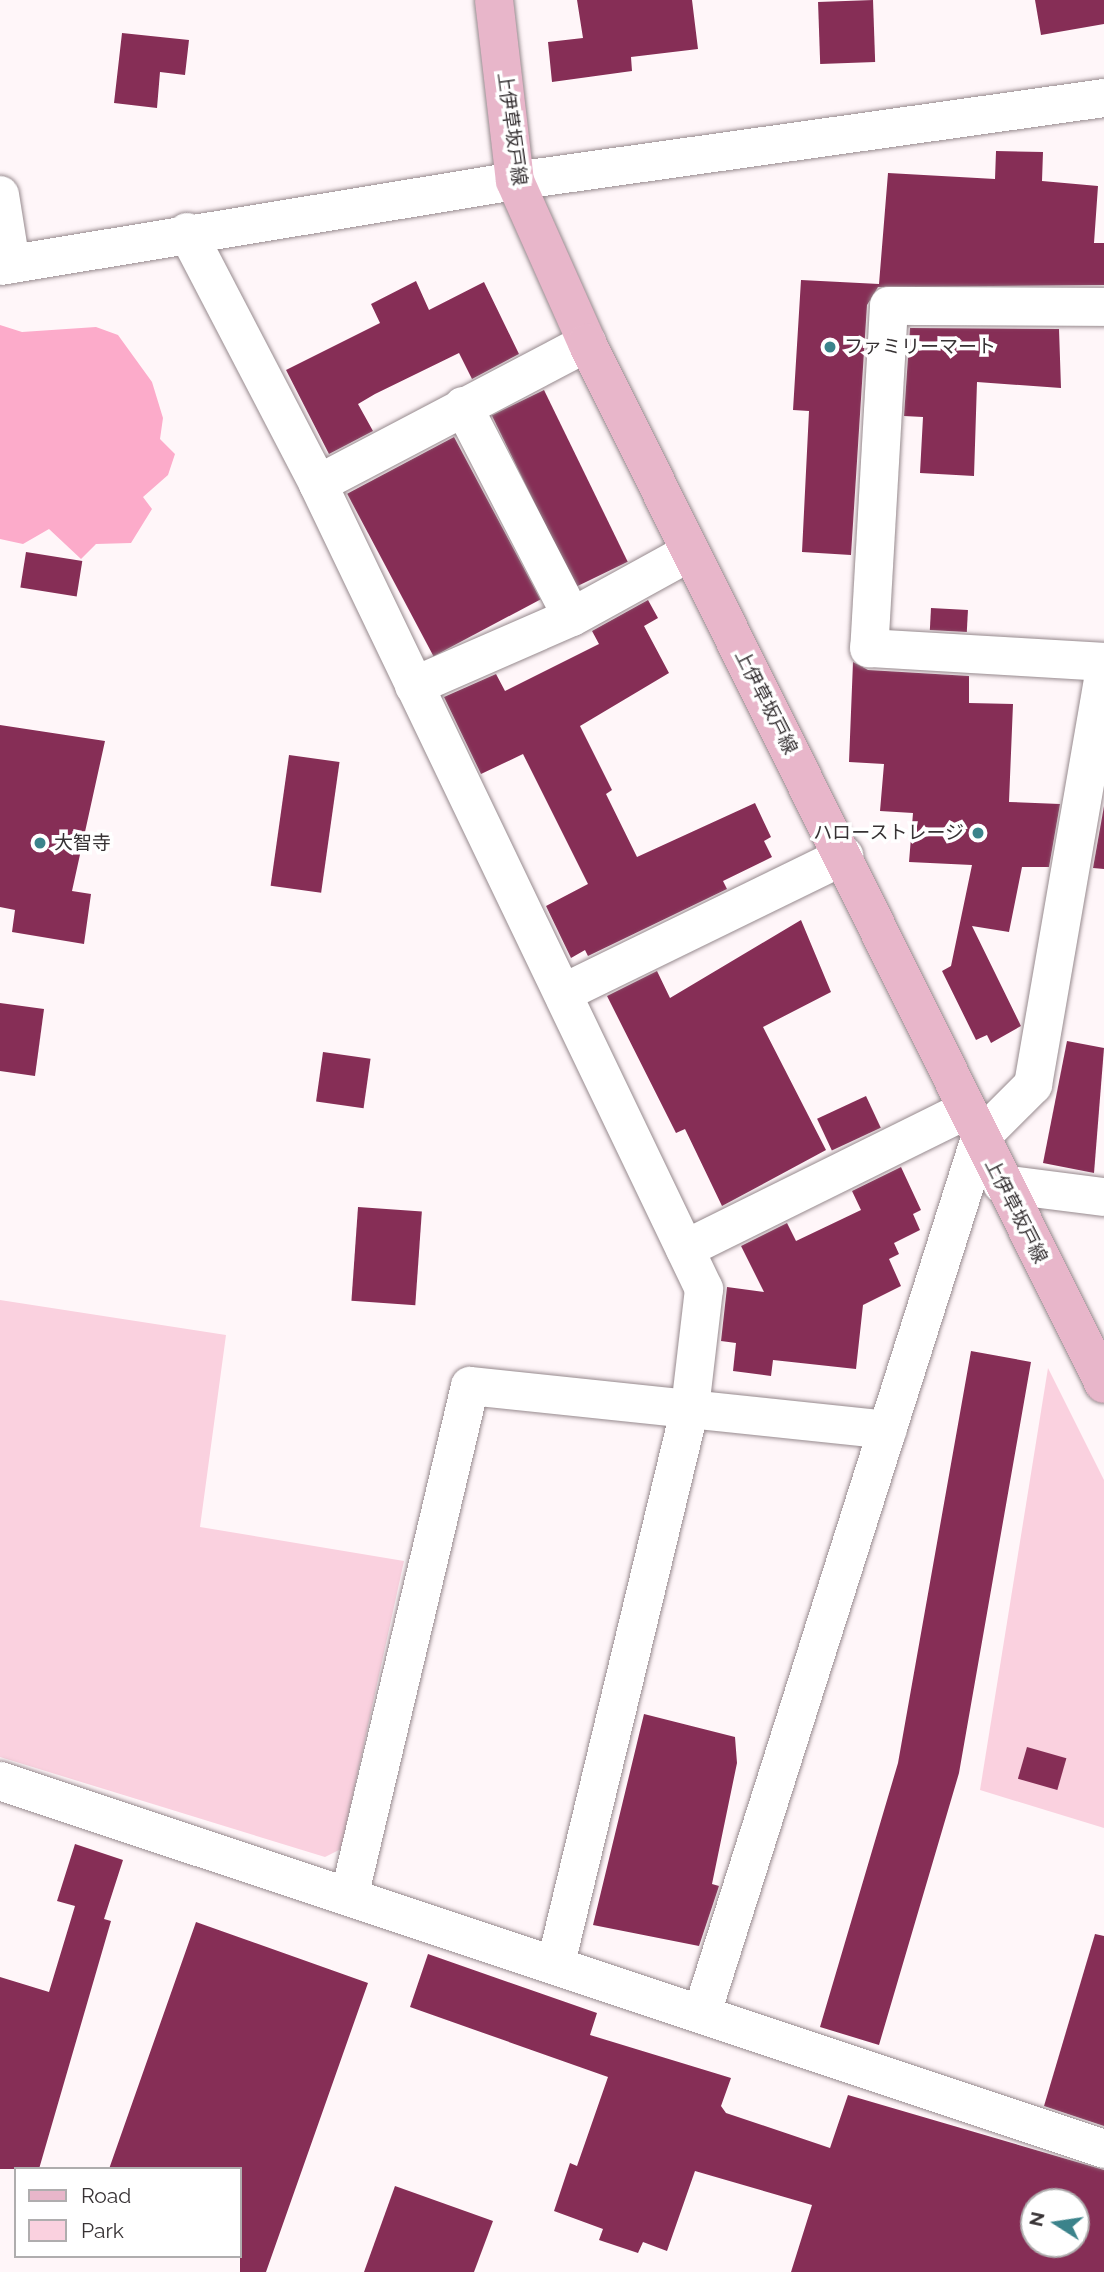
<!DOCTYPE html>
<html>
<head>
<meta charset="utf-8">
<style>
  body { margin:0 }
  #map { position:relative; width:1104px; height:2272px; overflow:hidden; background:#fff6f9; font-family:Raleway,"Noto Sans JP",sans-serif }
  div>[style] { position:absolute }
  .green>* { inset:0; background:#fad1df }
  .forest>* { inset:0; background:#fcabca }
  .building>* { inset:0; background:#862e56; transform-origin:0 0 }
  .roads { filter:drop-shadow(0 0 2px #978a8e) drop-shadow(0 0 2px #978a8e) }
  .minor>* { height:38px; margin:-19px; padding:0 19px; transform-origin:19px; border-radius:19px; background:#fff }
  .major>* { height:38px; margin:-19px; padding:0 19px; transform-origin:19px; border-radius:19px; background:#e8b6ca }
  .dots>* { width:19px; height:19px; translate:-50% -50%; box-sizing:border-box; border:4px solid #fff; border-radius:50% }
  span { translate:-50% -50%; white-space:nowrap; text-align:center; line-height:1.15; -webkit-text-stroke:7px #fff; paint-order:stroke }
  .street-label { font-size:19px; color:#373234 }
  .poi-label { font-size:19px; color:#373234 }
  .left { translate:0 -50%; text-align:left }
  .right { translate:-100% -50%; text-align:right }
  .legend { position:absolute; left:14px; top:2167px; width:228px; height:91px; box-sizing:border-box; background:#fff; border:2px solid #afadae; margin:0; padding:9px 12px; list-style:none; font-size:21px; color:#373234 }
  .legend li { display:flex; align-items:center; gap:14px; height:35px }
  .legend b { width:35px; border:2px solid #afadae }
  .north { position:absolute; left:1020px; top:2188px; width:70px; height:70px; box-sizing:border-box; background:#fff; border:2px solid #afadae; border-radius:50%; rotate:282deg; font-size:19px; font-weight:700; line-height:28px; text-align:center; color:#373234 }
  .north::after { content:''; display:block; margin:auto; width:24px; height:32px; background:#3b838b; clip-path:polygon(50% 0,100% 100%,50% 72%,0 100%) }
</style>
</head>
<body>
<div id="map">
  <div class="green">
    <i style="clip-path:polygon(0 1300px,226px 1335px,200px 1527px,404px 1561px,341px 1849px,325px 1857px,0 1757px)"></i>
    <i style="clip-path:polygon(1048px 1368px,1104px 1480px,1104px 1828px,980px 1790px)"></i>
  </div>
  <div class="forest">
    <i style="clip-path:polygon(0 325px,22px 332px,96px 327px,118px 335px,152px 382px,163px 418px,160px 439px,175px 454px,168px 475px,143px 497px,152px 509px,131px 543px,96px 544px,81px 559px,49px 529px,23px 544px,0 539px)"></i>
  </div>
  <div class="building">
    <i style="clip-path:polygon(577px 0,692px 0,698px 49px,631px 57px,632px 71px,552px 82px,548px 42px,583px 38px)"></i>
    <i style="left:873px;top:0;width:62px;height:55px;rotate:88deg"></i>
    <i style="clip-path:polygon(1035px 0,1104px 0,1104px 24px,1041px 35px)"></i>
    <i style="clip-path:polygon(122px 33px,189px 40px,185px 75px,160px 72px,157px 108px,114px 103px)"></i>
    <i style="clip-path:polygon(996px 151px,1043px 152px,1042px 181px,1098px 186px,1094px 243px,1104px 243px,1104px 285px,878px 287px,867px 305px,851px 555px,802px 552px,809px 411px,793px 410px,801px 280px,879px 284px,888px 173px,995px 179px)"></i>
    <i style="clip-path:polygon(416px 281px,429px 310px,484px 282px,519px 354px,472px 379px,459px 353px,375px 394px,358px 404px,373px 431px,329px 454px,286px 370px,380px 323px,371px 304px)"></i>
    <i style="clip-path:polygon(910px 328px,1059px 329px,1061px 388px,977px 382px,974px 476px,920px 473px,923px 417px,904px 416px)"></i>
    <i style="left:544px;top:390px;width:191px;height:58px;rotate:64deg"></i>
    <i style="left:454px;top:437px;width:184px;height:121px;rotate:62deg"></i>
    <i style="left:26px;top:552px;width:57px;height:36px;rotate:9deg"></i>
    <i style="clip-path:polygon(648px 600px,658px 618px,644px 626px,669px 673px,580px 726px,612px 790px,606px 794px,637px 857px,755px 803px,771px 837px,764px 841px,772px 857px,723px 881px,727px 889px,588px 956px,585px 950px,571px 958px,546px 906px,588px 884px,523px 754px,481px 774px,444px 697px,496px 674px,505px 691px,599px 644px,592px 631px)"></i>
    <i style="left:931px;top:608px;width:37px;height:22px;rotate:3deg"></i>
    <i style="clip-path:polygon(853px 662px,868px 670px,969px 676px,969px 703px,1013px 704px,1009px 802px,1060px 804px,1049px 867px,1022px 867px,1009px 932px,972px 926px,1021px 1026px,991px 1043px,987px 1035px,976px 1040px,942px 971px,951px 966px,972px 865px,909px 862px,913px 813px,880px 811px,884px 764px,849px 762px)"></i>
    <i style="clip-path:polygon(0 725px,105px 741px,72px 891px,91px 894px,84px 944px,12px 932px,15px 910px,0 907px)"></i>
    <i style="left:289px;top:755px;width:51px;height:132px;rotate:8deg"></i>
    <i style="clip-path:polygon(1104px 806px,1104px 869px,1093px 868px)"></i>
    <i style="clip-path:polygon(801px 920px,831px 992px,763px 1027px,826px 1150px,722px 1206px,685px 1129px,676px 1133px,607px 996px,657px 971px,670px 998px)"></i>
    <i style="clip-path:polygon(0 1003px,44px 1009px,35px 1076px,0 1071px)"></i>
    <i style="clip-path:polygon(1067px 1041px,1104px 1048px,1094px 1173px,1043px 1163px)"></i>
    <i style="left:323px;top:1052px;width:48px;height:50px;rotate:8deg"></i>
    <i style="left:866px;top:1096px;width:35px;height:54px;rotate:65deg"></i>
    <i style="clip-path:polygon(901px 1167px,921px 1210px,913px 1214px,920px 1230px,894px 1243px,899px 1254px,889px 1259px,901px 1286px,863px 1305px,856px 1369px,773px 1360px,771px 1376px,733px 1371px,736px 1343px,721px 1341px,727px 1287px,764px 1292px,741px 1246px,787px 1223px,796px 1241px,861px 1210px,852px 1191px)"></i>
    <i style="left:358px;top:1207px;width:64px;height:94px;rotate:4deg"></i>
    <i style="clip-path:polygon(971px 1351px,1031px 1362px,959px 1773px,879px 2045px,820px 2027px,898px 1763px)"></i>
    <i style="clip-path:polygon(644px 1714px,735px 1737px,737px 1763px,712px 1884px,719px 1886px,699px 1946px,593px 1925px)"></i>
    <i style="left:1027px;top:1747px;width:41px;height:33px;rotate:16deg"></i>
    <i style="clip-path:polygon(75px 1844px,123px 1860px,104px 1919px,111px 1921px,39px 2169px,0 2169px,0 1977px,49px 1992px,75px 1906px,57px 1901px)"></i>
    <i style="clip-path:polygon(196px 1922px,368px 1983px,266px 2272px,240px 2272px,240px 2169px,109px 2169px)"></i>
    <i style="clip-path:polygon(1095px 1934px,1104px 1936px,1104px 2126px,1044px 2106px)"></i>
    <i style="clip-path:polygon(evenodd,428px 1954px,597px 2013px,590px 2035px,731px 2078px,721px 2106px,726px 2113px,830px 2148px,848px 2095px,1104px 2170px,1104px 2272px,791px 2272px,812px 2205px,695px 2171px,667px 2251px,643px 2242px,638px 2253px,599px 2240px,603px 2229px,554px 2211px,570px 2163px,577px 2166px,608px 2077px,410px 2007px,428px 1954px,1034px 2202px,1076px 2202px,1076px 2244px,1034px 2244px,1034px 2202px)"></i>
    <i style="clip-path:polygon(395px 2186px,493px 2221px,474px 2272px,364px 2272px)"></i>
  </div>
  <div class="roads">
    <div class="minor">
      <i style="left:0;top:195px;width:70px;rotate:80.9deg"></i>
      <i style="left:187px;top:232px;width:284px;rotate:62.5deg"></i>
      <i style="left:318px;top:484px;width:893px;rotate:64.38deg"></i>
      <i style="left:704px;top:1289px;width:120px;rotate:96.7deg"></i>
      <i style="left:690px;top:1408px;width:571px;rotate:103.57deg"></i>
      <i style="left:0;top:266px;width:522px;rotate:-9.37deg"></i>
      <i style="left:515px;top:181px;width:595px;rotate:-8.02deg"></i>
      <i style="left:1104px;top:307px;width:215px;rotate:-179.7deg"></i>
      <i style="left:889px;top:306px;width:343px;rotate:93.3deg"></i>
      <i style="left:869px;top:648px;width:235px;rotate:3.4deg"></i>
      <i style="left:463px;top:406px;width:237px;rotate:62.7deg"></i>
      <i style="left:318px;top:484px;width:304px;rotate:-27.7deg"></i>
      <i style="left:414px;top:686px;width:172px;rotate:-23.6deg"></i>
      <i style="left:572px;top:617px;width:135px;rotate:-28.8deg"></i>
      <i style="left:563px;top:993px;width:313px;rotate:-26deg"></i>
      <i style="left:1002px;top:1184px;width:103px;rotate:7.3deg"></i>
      <i style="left:685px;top:1249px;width:313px;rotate:-26.3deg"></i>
      <i style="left:0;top:1781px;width:1164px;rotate:18.43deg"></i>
      <i style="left:350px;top:1893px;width:521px;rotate:-76.68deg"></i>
      <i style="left:470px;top:1386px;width:420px;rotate:6deg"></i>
      <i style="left:702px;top:2013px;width:918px;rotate:-72.37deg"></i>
      <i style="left:980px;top:1138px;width:75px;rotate:-45deg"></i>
      <i style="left:1033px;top:1085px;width:415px;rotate:-80.2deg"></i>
    </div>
    <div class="major">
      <i style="left:494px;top:0;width:182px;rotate:83.4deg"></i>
      <i style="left:515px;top:181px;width:177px;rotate:66deg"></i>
      <i style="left:587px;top:343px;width:1162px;rotate:63.59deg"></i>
    </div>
  </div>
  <div class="dots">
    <i style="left:830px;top:347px;background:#3b838b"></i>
    <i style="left:978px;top:833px;background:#3b838b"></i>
    <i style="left:40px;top:843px;background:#3b838b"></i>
  </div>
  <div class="street-label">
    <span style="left:512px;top:129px;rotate:82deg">上伊草坂戸線</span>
    <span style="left:766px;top:702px;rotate:63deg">上伊草坂戸線</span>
    <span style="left:1016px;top:1211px;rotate:63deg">上伊草坂戸線</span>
  </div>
  <div class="poi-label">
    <span class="left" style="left:844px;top:347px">ファミリーマート</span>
    <span class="right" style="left:964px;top:833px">ハローストレージ</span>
    <span class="left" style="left:54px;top:843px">大智寺</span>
  </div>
  <ul class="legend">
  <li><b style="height:9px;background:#e8b6ca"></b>Road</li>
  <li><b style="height:19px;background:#fad1df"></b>Park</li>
  </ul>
  <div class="north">N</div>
</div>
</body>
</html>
